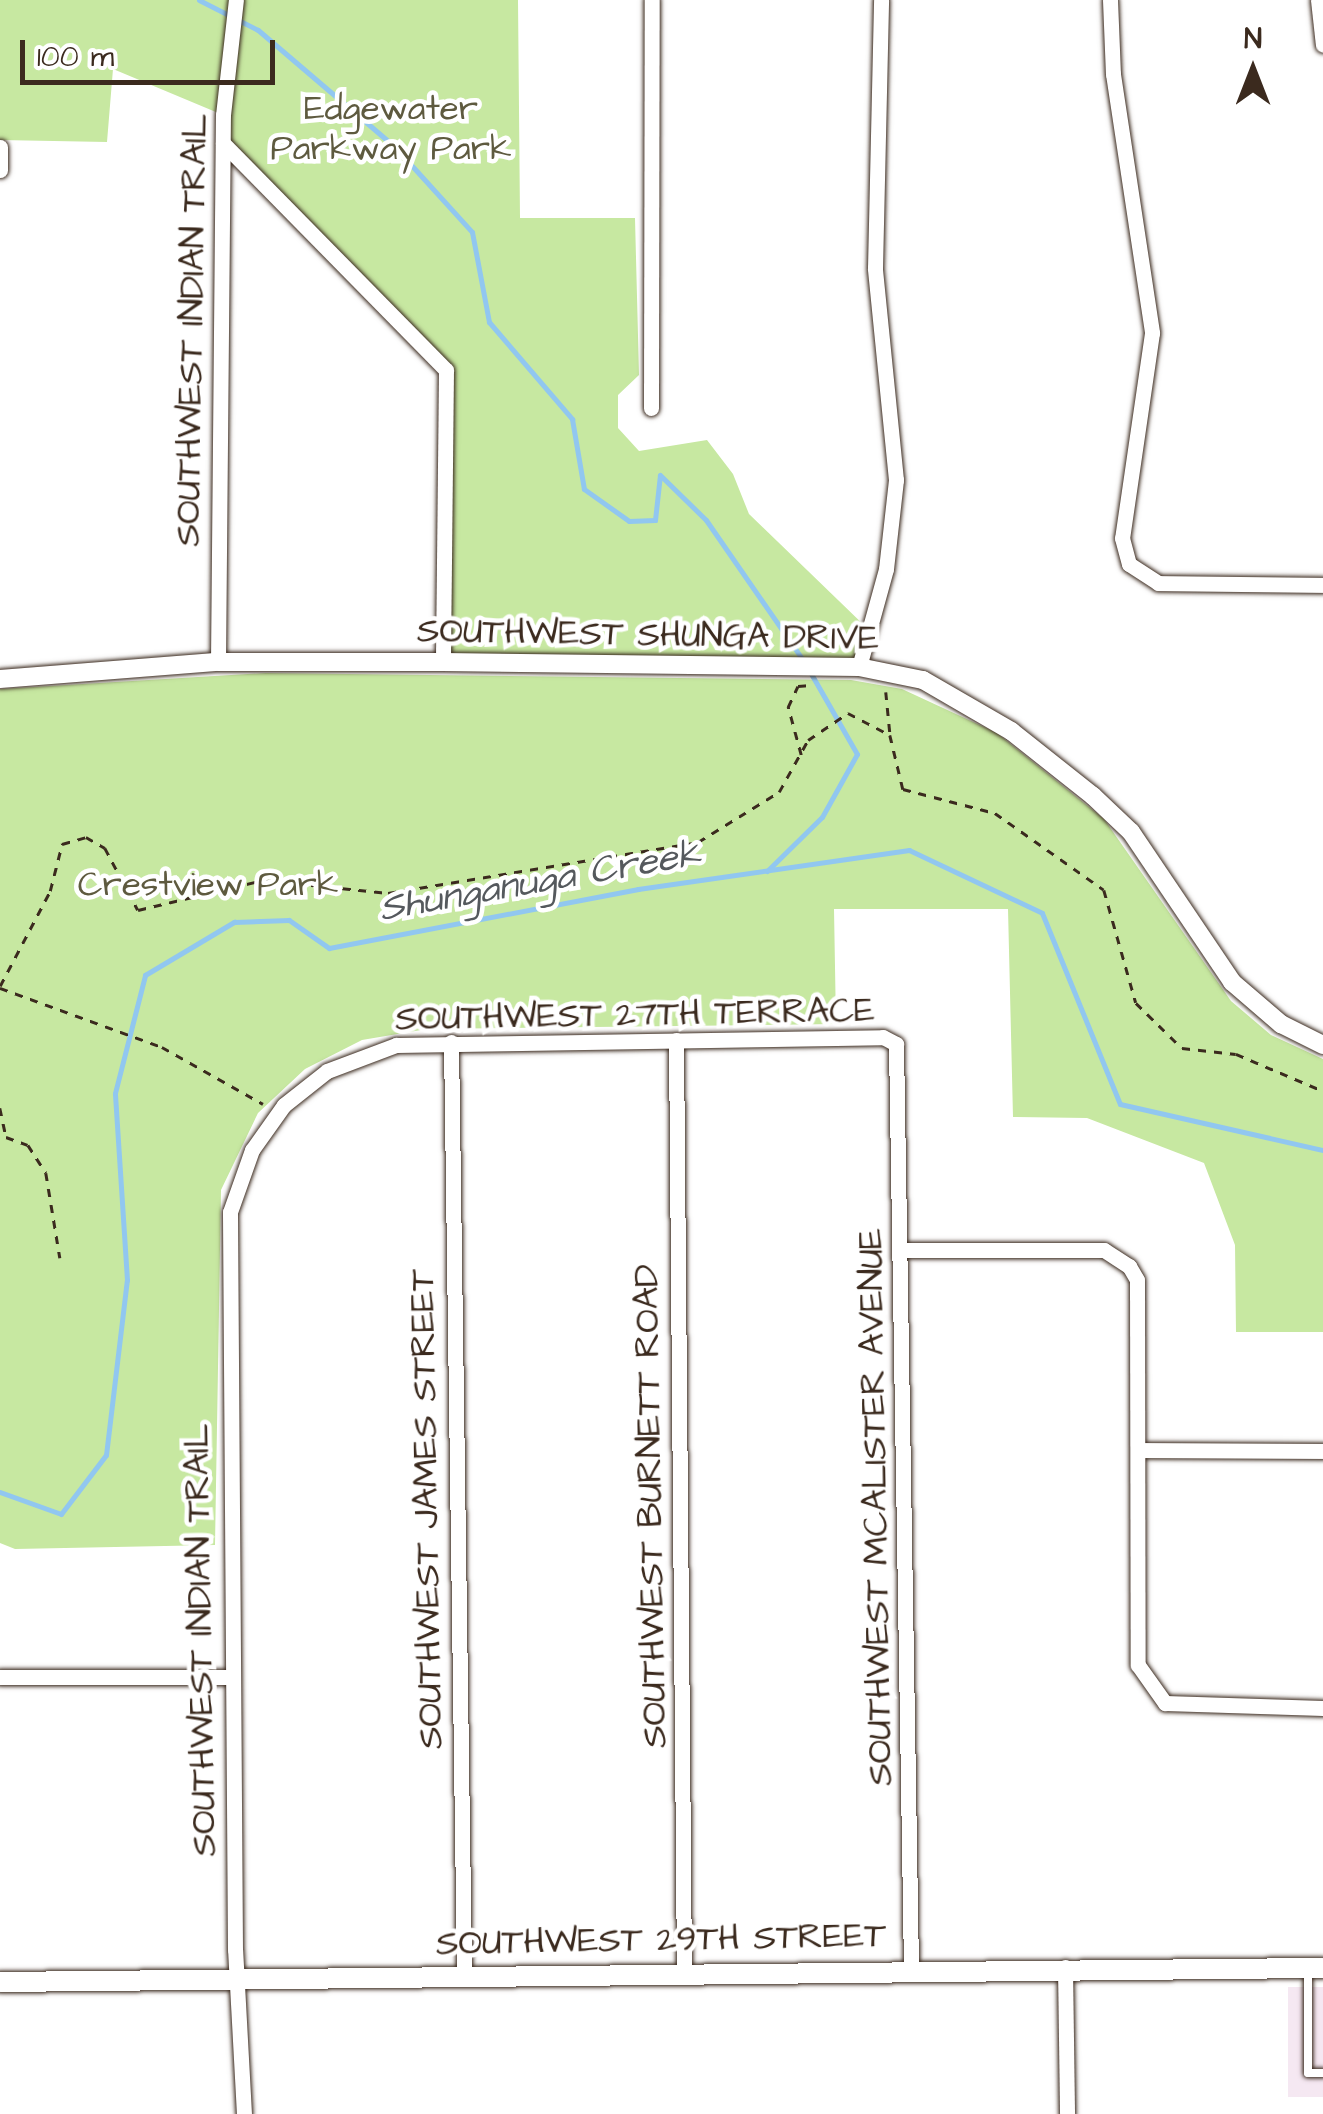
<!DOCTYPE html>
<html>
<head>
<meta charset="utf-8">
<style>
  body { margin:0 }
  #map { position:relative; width:1323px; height:2114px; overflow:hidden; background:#fff; font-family:"Architects Daughter",sans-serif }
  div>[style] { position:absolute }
  .built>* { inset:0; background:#f5e8f2; transform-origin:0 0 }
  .green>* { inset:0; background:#c7e8a1 }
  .stream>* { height:5px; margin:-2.5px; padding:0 2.5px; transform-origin:2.5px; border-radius:2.5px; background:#91c7f0 }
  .path>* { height:2.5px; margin-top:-1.25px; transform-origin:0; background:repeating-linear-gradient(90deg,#3b2a1e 0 8px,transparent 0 16px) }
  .roads { filter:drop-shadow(0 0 2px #3b2a1e) drop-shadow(0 0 2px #3b2a1e) }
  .service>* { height:8px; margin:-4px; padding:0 4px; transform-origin:4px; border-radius:4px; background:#fff }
  .minor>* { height:15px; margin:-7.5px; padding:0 7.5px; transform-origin:7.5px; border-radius:7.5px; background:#fff }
  .tertiary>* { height:18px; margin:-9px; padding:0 9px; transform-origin:9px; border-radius:9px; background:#fff }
  .secondary>* { height:20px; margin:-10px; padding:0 10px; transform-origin:10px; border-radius:10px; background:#fff }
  span { translate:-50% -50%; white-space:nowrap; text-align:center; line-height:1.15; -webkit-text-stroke:9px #fff; paint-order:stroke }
  .park-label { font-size:35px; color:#5e5a3f }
  .street-label { font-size:35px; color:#3b2a1e }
  .water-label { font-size:38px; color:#55595d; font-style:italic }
  .north { position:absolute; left:1203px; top:20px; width:100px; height:100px; -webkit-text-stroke:8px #fff; paint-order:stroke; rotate:0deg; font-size:28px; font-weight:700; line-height:40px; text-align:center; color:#3b2a1e }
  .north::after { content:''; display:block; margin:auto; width:35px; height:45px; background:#3b2a1e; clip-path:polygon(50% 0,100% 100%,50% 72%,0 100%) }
  .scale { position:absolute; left:20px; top:40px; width:255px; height:45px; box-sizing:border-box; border:5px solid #3b2a1e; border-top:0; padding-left:12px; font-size:30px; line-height:35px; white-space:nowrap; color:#3b2a1e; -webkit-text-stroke:8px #fff; paint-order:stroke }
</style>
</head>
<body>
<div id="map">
  <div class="built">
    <i style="left:1288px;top:1987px;width:35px;height:110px"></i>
  </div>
  <div class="green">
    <i style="clip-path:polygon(0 0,518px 0,520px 218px,635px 218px,639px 375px,618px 395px,618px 428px,639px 451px,707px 440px,733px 474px,749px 514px,869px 630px,859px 667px,443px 662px,445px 370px,223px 143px,223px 115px,113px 69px,107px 142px,0 140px)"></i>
    <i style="clip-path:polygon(266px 673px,851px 680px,902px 689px,997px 733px,1104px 819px,1231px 1001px,1271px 1035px,1323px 1059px,1323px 1332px,1236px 1332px,1235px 1245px,1204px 1163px,1087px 1118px,1013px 1117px,1008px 909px,834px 909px,836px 1024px,427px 1029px,362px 1040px,305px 1069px,258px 1113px,221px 1190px,215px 1545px,15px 1549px,0 1543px,0 689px)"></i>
  </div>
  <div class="stream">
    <i style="left:199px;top:0;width:66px;rotate:27deg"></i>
    <i style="left:258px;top:30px;width:179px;rotate:40.5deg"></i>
    <i style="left:394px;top:146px;width:116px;rotate:47.8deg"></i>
    <i style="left:472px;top:232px;width:92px;rotate:79.3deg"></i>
    <i style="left:489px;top:322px;width:128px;rotate:49.4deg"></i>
    <i style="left:572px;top:419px;width:71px;rotate:80.3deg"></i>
    <i style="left:584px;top:489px;width:55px;rotate:35.4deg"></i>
    <i style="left:629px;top:521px;width:26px;rotate:-2deg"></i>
    <i style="left:655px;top:520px;width:45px;rotate:-83.7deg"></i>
    <i style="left:660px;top:475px;width:64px;rotate:44.4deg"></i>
    <i style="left:706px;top:520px;width:174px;rotate:55.3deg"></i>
    <i style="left:767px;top:871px;width:77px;rotate:-44.5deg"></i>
    <i style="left:822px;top:817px;width:72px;rotate:-60.9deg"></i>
    <i style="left:857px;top:754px;width:95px;rotate:-119.8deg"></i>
    <i style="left:0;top:1492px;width:65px;rotate:19.8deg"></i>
    <i style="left:61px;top:1514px;width:74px;rotate:-52.7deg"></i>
    <i style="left:106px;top:1455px;width:176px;rotate:-83.2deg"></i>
    <i style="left:127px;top:1280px;width:187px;rotate:-93.7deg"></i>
    <i style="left:115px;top:1093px;width:122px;rotate:-75.7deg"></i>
    <i style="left:145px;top:975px;width:104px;rotate:-30.8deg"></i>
    <i style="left:234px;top:922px;width:55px;rotate:-2.1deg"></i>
    <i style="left:289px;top:920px;width:49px;rotate:35deg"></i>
    <i style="left:329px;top:948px;width:315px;rotate:-10.8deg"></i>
    <i style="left:638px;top:889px;width:274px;rotate:-8.2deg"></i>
    <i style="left:909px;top:850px;width:147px;rotate:25.3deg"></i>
    <i style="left:1042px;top:913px;width:206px;rotate:67.8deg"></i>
    <i style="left:1120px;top:1104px;width:208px;rotate:12.8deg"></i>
  </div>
  <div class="path">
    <i style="left:886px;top:692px;width:41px;rotate:84.4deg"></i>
    <i style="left:801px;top:755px;width:50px;rotate:-105.2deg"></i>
    <i style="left:788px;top:707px;width:23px;rotate:-65deg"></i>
    <i style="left:798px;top:686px;width:13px;rotate:-4deg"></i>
    <i style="left:0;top:986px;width:107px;rotate:-62.2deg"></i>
    <i style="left:50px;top:891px;width:49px;rotate:-75.7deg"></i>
    <i style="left:62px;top:844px;width:25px;rotate:-16deg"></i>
    <i style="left:86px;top:837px;width:22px;rotate:30deg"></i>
    <i style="left:105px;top:848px;width:70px;rotate:62deg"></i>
    <i style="left:138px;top:910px;width:129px;rotate:-13.5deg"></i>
    <i style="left:263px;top:880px;width:126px;rotate:5.9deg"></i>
    <i style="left:388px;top:893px;width:314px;rotate:-9.3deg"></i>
    <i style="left:698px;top:842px;width:95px;rotate:-31.7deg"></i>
    <i style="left:779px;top:792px;width:60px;rotate:-60.9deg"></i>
    <i style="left:808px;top:740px;width:48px;rotate:-34deg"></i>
    <i style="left:848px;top:713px;width:47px;rotate:27.6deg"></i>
    <i style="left:890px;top:735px;width:56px;rotate:76.5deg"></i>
    <i style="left:903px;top:789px;width:95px;rotate:14.6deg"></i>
    <i style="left:995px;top:813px;width:133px;rotate:35.2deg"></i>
    <i style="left:1104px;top:890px;width:117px;rotate:74.2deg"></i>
    <i style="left:1136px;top:1003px;width:64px;rotate:44.4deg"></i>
    <i style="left:1182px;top:1048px;width:54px;rotate:6.3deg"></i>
    <i style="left:1236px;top:1054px;width:95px;rotate:23deg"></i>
    <i style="left:0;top:988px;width:172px;rotate:20deg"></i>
    <i style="left:162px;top:1047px;width:116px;rotate:29.4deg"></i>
    <i style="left:0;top:1108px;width:30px;rotate:78deg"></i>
    <i style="left:6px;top:1137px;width:23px;rotate:20deg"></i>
    <i style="left:28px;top:1145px;width:33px;rotate:57deg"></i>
    <i style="left:46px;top:1173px;width:86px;rotate:80.6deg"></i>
  </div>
  <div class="roads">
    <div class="service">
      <i style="left:1308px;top:1973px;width:100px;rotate:90deg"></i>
      <i style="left:1308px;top:2073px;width:15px"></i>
    </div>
    <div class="minor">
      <i style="left:1110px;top:0;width:74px;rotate:87.7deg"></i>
      <i style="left:1113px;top:74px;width:262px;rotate:81.4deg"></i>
      <i style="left:1152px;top:333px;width:207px;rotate:98.3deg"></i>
      <i style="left:1122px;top:538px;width:27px;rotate:75deg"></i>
      <i style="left:1129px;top:564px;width:35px;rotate:33deg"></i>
      <i style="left:1158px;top:583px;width:165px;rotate:0.7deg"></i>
      <i style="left:1318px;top:0;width:45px;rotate:83.7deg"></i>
      <i style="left:223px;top:143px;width:318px;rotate:45.5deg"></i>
      <i style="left:446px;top:370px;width:292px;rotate:90.6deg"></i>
      <i style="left:0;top:147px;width:23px;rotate:90deg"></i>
      <i style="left:651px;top:408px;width:408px;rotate:-89.9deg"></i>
      <i style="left:218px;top:662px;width:547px;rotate:-89.48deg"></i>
      <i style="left:223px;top:115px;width:116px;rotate:-83.6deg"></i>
      <i style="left:859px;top:667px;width:102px;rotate:-74.6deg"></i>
      <i style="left:886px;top:569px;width:90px;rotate:-83.6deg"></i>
      <i style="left:896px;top:480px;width:213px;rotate:-95.7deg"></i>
      <i style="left:875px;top:268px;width:268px;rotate:-88.7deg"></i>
      <i style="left:676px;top:1040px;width:932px;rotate:89.51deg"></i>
      <i style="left:451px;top:1042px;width:933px;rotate:89.2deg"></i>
      <i style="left:903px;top:1250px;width:201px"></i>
      <i style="left:1104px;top:1250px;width:30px;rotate:33deg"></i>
      <i style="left:1129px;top:1266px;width:16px;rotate:60deg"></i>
      <i style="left:1137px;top:1280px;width:385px;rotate:89.9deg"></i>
      <i style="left:1138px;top:1665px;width:47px;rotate:54.6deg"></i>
      <i style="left:1165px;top:1703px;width:158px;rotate:1.8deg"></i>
      <i style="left:1139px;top:1450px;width:184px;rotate:0.3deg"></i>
      <i style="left:0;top:1677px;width:232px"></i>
      <i style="left:1065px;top:1967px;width:147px;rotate:89.2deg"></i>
      <i style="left:244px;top:2114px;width:164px;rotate:-93.1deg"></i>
      <i style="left:235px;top:1950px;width:738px;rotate:-90.39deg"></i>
      <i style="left:230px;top:1212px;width:66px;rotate:-70.5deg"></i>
      <i style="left:252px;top:1150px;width:55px;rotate:-54.6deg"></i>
      <i style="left:284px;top:1105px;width:55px;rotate:-38.3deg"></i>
      <i style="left:327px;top:1071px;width:74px;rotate:-20.6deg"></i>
      <i style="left:396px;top:1045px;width:487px;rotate:-0.9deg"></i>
      <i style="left:883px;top:1037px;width:15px;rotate:28deg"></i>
      <i style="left:896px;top:1044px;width:925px;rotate:89.07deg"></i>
    </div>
    <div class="tertiary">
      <i style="left:0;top:679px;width:219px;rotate:-4.5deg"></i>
      <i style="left:218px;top:662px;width:225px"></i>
      <i style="left:443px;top:662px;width:416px;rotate:0.7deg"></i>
      <i style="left:859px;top:667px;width:65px;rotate:11.5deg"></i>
      <i style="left:923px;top:680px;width:102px;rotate:30.1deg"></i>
      <i style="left:1011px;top:731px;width:105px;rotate:38.4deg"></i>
      <i style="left:1093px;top:796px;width:52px;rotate:43.5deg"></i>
      <i style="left:1131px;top:832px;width:181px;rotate:56deg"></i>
      <i style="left:1232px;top:982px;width:65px;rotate:40.6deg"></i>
      <i style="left:1281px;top:1024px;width:47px;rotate:26.6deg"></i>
    </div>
    <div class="secondary">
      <i style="left:0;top:1982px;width:1323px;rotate:-0.61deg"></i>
    </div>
  </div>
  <div class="park-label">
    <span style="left:391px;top:129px">Edgewater<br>Parkway Park</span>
    <span style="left:208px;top:885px">Crestview Park</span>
  </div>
  <div class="street-label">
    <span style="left:192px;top:330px;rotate:-89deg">SOUTHWEST INDIAN TRAIL</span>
    <span style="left:648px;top:635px;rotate:1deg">SOUTHWEST SHUNGA DRIVE</span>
    <span style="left:635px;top:1015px;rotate:-1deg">SOUTHWEST 27TH TERRACE</span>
    <span style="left:651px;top:1506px;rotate:-91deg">SOUTHWEST BURNETT ROAD</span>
    <span style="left:876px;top:1507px;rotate:-91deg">SOUTHWEST MCALISTER AVENUE</span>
    <span style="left:427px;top:1509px;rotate:-91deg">SOUTHWEST JAMES STREET</span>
    <span style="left:201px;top:1640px;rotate:-91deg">SOUTHWEST INDIAN TRAIL</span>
    <span style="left:661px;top:1940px;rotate:-1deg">SOUTHWEST 29TH STREET</span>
  </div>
  <div class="water-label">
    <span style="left:540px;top:882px;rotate:-10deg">Shunganuga Creek</span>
  </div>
  <div class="north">N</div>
  <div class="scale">100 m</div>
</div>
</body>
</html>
